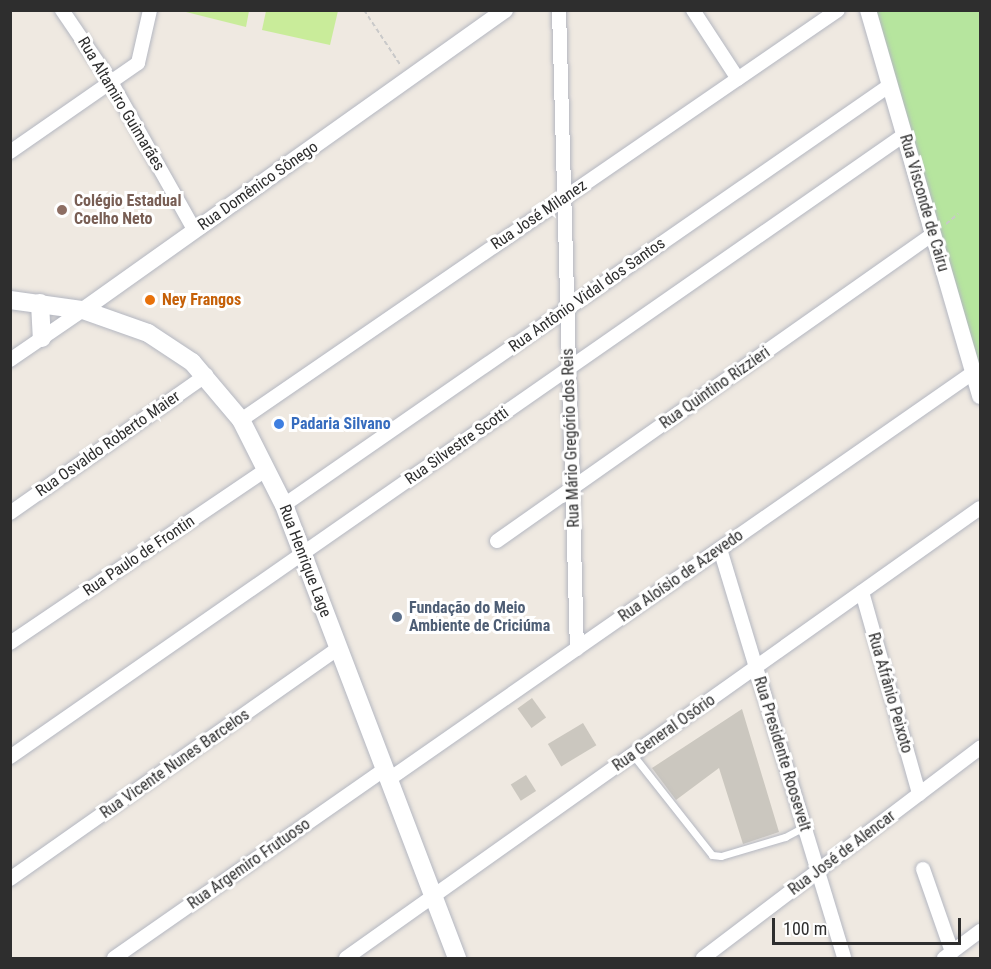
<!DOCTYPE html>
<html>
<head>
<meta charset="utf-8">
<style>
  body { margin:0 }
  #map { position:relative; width:991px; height:969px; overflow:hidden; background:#efe9e1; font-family:"Roboto Condensed",sans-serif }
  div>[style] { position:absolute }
  .green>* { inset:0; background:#b6e59e }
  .pitch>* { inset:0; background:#c9ec9a }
  .building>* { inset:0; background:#cbc7bf; transform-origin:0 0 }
  .path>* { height:2px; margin-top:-1px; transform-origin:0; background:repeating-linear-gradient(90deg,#c9c9c9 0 4.5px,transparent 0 7.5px) }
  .roads { filter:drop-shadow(0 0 2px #b4b7c1) drop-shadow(0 0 2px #b4b7c1) }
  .service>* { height:7px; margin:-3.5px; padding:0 3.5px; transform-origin:3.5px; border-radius:3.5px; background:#fff }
  .minor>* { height:14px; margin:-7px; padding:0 7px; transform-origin:7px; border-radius:7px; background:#fff }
  .tertiary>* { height:16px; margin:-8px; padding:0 8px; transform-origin:8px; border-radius:8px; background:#fff }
  .secondary>* { height:18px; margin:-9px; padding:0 9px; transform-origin:9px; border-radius:9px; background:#fff }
  .dots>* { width:16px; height:16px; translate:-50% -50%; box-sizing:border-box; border:3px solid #fff; border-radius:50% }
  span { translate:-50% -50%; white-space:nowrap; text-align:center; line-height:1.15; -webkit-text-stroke:6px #fff; paint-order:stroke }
  .street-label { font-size:16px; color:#2e2e2e }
  .education-label { font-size:16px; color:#785e54; font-weight:700 }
  .left { translate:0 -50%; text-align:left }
  .food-label { font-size:16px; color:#c56008; font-weight:700 }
  .shop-label { font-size:16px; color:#366cbe; font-weight:700 }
  .service-label { font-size:16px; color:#4e5e75; font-weight:700 }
  .frame { position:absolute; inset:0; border:12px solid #2e2e2e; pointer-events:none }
  .scale { position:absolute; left:772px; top:918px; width:189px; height:27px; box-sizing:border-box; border:3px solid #2e2e2e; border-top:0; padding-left:8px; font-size:18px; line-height:21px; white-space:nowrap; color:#2e2e2e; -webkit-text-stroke:4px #fff; paint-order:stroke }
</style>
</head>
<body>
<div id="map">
  <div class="green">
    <i style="clip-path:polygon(872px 11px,980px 11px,980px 378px)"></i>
  </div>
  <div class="pitch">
    <i style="clip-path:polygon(178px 10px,249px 10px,249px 11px,246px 27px)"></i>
    <i style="clip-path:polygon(266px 11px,338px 11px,330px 45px,262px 30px)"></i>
  </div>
  <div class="building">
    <i style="left:532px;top:698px;width:24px;height:18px;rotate:54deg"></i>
    <i style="clip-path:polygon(742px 709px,779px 832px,743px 844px,719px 768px,676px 800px,652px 768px)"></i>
    <i style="left:583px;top:723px;width:26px;height:41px;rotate:59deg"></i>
    <i style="left:526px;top:775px;width:19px;height:18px;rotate:58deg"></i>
  </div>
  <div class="path">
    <i style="left:364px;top:10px;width:67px;rotate:56.5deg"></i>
    <i style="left:946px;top:224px;width:16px;rotate:-40deg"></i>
  </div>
  <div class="roads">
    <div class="service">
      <i style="left:633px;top:755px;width:127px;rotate:51.7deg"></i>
      <i style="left:712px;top:855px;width:9px;rotate:6deg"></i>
      <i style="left:721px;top:856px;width:67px;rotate:-16.5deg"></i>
      <i style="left:785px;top:837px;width:21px;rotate:-28deg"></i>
    </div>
    <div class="minor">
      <i style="left:62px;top:10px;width:87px;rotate:55.8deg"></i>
      <i style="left:111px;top:82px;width:171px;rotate:60.6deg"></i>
      <i style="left:559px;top:10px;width:639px;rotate:88.39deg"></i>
      <i style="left:693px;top:10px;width:82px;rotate:56.9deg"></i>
      <i style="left:10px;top:152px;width:156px;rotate:-34.8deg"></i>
      <i style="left:138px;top:63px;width:54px;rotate:-77.2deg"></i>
      <i style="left:10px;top:360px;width:88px;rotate:-34.4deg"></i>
      <i style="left:241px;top:420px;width:724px;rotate:-34.48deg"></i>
      <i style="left:284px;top:505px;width:737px;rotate:-34.72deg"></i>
      <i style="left:10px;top:513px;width:240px;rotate:-35.1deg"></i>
      <i style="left:497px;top:541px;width:533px;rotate:-35.15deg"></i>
      <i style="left:720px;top:549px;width:427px;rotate:73.1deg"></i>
      <i style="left:862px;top:592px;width:210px;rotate:74.2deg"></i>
      <i style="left:10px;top:643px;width:310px;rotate:-34.1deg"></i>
      <i style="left:10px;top:757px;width:1089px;rotate:-34.83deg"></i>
      <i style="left:388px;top:780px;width:714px;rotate:-34.85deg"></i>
      <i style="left:923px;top:869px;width:88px;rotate:70.7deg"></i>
      <i style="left:10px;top:879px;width:402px;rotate:-35.1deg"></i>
      <i style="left:114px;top:958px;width:330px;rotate:-34.9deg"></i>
      <i style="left:346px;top:958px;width:777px;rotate:-35.37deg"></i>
      <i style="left:703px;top:958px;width:348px;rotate:-37.2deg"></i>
      <i style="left:944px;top:958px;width:45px;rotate:-36.9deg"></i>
    </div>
    <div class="tertiary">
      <i style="left:868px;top:10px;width:402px;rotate:73.8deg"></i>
      <i style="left:83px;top:310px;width:518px;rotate:-35.41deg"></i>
    </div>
    <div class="secondary">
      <i style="left:10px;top:300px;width:74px;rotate:7.8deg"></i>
      <i style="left:83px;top:310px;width:69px;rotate:19.5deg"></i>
      <i style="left:148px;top:333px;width:53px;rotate:33.4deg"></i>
      <i style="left:192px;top:362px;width:76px;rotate:49.8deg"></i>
      <i style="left:241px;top:420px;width:95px;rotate:63.2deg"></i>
      <i style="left:284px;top:505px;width:485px;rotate:69.1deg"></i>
      <i style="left:40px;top:303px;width:35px;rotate:87deg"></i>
    </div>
  </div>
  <div class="dots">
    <i style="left:62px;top:210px;background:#8d6e63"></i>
    <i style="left:150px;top:300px;background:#e8710a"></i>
    <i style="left:279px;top:424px;background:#3f7fe0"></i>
    <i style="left:397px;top:617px;background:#5c6f8a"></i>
  </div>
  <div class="street-label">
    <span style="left:121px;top:104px;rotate:59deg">Rua Altamiro Guimarães</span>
    <span style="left:258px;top:186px;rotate:-35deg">Rua Domênico Sônego</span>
    <span style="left:924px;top:203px;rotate:74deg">Rua Visconde de Cairu</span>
    <span style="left:539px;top:215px;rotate:-34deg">Rua José Milanez</span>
    <span style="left:587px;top:295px;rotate:-35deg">Rua Antônio Vidal dos Santos</span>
    <span style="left:715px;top:388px;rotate:-35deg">Rua Quintino Rizzieri</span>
    <span style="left:571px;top:438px;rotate:-92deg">Rua Mário Gregório dos Reis</span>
    <span style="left:108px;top:444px;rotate:-35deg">Rua Osvaldo Roberto Maier</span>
    <span style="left:457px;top:446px;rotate:-35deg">Rua Silvestre Scotti</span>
    <span style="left:139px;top:556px;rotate:-34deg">Rua Paulo de Frontin</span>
    <span style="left:305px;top:561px;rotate:69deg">Rua Henrique Lage</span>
    <span style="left:681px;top:576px;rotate:-35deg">Rua Aloísio de Azevedo</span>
    <span style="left:890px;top:693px;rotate:74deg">Rua Afrânio Peixoto</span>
    <span style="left:664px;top:733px;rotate:-35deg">Rua General Osório</span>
    <span style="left:782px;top:754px;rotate:73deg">Rua Presidente Roosevelt</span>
    <span style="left:175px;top:764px;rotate:-35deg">Rua Vicente Nunes Barcelos</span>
    <span style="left:842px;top:853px;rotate:-37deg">Rua José de Alencar</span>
    <span style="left:249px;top:864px;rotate:-35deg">Rua Argemiro Frutuoso</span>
  </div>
  <div class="education-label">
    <span class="left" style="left:74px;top:210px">Colégio Estadual<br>Coelho Neto</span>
  </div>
  <div class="food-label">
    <span class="left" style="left:162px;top:300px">Ney Frangos</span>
  </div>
  <div class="shop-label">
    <span class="left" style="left:291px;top:424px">Padaria Silvano</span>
  </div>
  <div class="service-label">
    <span class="left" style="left:409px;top:617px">Fundação do Meio<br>Ambiente de Criciúma</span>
  </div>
  <div class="frame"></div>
  <div class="scale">100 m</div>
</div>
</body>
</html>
